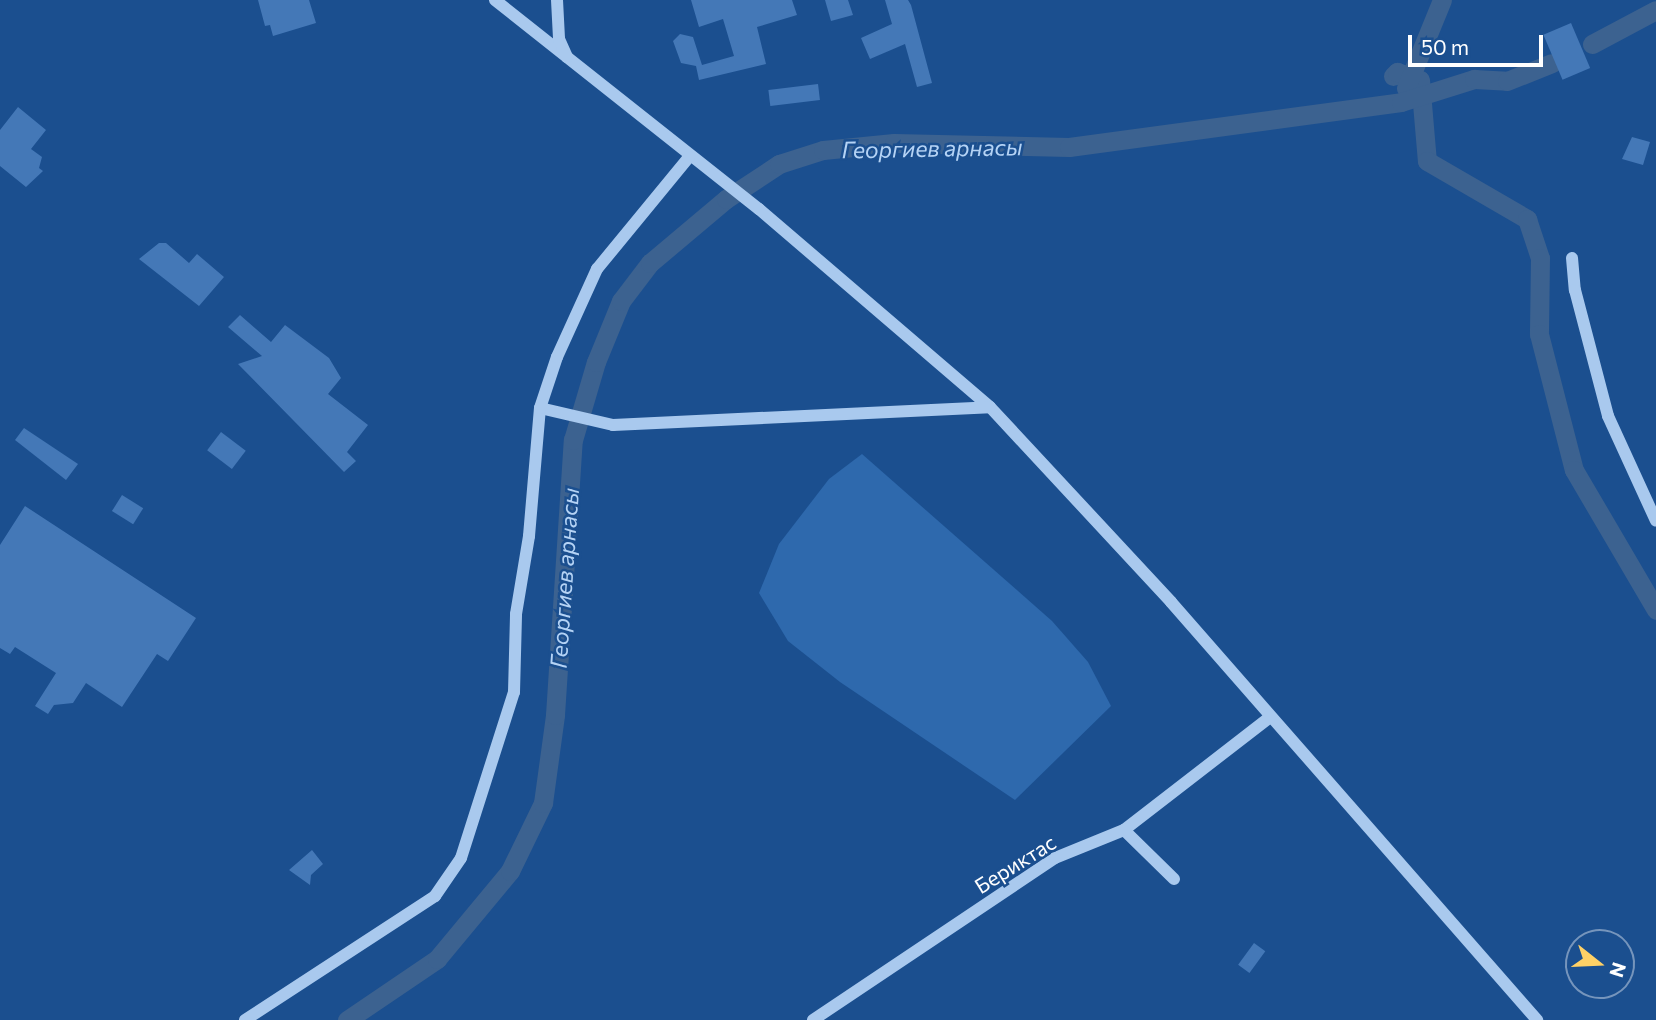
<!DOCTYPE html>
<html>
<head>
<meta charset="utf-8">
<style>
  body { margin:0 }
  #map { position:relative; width:1656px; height:1020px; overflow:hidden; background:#1b4f8f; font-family:Commissioner,sans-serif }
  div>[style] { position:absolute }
  .green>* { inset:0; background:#2e69ad }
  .canal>* { height:19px; margin:-9.5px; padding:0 9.5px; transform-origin:9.5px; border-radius:9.5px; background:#3c6290 }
  .building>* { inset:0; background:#4478b7; transform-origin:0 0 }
  .minor>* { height:12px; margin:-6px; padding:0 6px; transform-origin:6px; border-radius:6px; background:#a9c9ee }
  span { translate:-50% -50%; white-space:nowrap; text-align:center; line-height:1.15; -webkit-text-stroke:5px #1b4f8f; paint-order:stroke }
  .street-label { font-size:21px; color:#fff }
  .water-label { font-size:23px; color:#b5d3f5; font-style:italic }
  .north { position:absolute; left:1565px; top:929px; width:70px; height:70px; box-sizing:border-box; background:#1b4f8f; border:2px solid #7695bc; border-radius:50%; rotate:108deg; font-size:19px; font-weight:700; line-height:28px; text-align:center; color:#fff }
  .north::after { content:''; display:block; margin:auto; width:24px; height:32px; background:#ffd166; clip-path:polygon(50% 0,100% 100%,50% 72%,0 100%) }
  .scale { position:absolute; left:1408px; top:35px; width:135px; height:32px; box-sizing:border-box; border:4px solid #fff; border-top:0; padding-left:9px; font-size:21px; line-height:24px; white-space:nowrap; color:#fff; -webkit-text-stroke:5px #1b4f8f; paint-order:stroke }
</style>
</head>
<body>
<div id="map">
  <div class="green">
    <i style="clip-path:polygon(862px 454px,1052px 621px,1088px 662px,1111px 706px,1015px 800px,840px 682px,788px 641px,759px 593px,779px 544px,829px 479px)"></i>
  </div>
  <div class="canal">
    <i style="left:1592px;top:44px;width:72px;rotate:-28deg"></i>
    <i style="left:1393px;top:76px;width:6px;rotate:-45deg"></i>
    <i style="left:1397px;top:72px;width:24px;rotate:19deg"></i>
    <i style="left:1420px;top:80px;width:81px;rotate:85.1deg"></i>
    <i style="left:1427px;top:161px;width:116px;rotate:30.1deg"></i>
    <i style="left:1527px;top:219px;width:41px;rotate:71.6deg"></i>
    <i style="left:1540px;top:258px;width:76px;rotate:90.8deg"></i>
    <i style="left:1539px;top:334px;width:140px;rotate:75.6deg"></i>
    <i style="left:1574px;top:470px;width:162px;rotate:59.6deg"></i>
    <i style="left:1406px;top:88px;width:95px;rotate:-67.8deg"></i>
    <i style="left:347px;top:1020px;width:109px;rotate:-34.1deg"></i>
    <i style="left:437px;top:959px;width:114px;rotate:-50.3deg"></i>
    <i style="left:510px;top:871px;width:76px;rotate:-64.1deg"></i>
    <i style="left:543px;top:803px;width:89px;rotate:-82.2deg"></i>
    <i style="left:555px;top:715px;width:276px;rotate:-86.3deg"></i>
    <i style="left:573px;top:440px;width:81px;rotate:-73.6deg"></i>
    <i style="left:596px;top:362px;width:66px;rotate:-67.7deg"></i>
    <i style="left:621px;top:301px;width:48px;rotate:-52.7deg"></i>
    <i style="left:650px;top:263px;width:99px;rotate:-40.1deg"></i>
    <i style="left:726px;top:199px;width:64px;rotate:-33.4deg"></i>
    <i style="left:779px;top:164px;width:46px;rotate:-17.7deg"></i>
    <i style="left:823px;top:150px;width:71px;rotate:-5.6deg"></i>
    <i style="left:894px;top:143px;width:175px;rotate:1.3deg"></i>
    <i style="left:1069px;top:147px;width:335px;rotate:-7.7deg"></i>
    <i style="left:1401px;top:102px;width:77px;rotate:-17.5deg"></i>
    <i style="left:1474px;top:79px;width:33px;rotate:3deg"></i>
    <i style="left:1507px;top:81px;width:48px;rotate:-21.8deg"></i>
  </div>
  <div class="building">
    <i style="clip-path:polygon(258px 0,309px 0,316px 23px,273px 36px,270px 25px,265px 26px)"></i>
    <i style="clip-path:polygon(691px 0,792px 0,797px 15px,757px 27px,766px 64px,699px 80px,696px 66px,681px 63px,673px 41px,680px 34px,693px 37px,702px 65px,734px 56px,723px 19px,699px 27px)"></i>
    <i style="clip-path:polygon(825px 0,848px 0,853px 15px,831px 21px)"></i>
    <i style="clip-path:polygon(885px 0,908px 0,911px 5px,932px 83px,917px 87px,905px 44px,870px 59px,861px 38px,892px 24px)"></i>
    <i style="left:1571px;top:23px;width:49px;height:30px;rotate:67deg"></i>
    <i style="left:818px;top:84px;width:16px;height:50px;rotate:83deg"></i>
    <i style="clip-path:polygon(18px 107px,46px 130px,31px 149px,42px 157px,39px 168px,43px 171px,26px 187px,0 166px,0 130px)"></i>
    <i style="clip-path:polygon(1632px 137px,1650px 142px,1643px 165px,1622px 159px)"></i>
    <i style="clip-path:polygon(159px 243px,166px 243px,189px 263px,197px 254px,224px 277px,199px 306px,139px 259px)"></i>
    <i style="clip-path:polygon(240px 315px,271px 342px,285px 325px,329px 358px,341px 378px,328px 394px,368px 425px,347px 452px,356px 461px,344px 472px,238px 364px,262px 356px,228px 327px)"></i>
    <i style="clip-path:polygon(24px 428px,78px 464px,66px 480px,15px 440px)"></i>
    <i style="left:221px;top:432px;width:31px;height:23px;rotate:37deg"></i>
    <i style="left:122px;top:495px;width:25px;height:19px;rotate:32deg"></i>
    <i style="clip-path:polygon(25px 506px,196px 618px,168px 661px,157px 654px,122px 707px,86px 683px,73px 703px,54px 705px,48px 714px,35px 706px,56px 673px,15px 647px,10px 654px,0 648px,0 545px)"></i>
    <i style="clip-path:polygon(312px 850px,323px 864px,311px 875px,310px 885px,289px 870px)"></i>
    <i style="left:1254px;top:943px;width:14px;height:27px;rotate:36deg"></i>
  </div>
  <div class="minor">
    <i style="left:495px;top:0;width:337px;rotate:38.4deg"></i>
    <i style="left:759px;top:209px;width:304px;rotate:40.6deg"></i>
    <i style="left:990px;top:407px;width:266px;rotate:47.1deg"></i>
    <i style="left:1171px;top:602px;width:556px;rotate:48.79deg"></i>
    <i style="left:557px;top:0;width:39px;rotate:87deg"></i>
    <i style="left:559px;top:39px;width:20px;rotate:66deg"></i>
    <i style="left:1572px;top:258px;width:32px;rotate:85deg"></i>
    <i style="left:1575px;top:290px;width:130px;rotate:75.3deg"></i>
    <i style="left:1608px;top:416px;width:115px;rotate:65.4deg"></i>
    <i style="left:540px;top:408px;width:75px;rotate:13.1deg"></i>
    <i style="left:613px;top:425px;width:377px;rotate:-2.7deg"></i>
    <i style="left:1124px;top:830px;width:70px;rotate:44.4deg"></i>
    <i style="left:245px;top:1020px;width:227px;rotate:-33.1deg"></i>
    <i style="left:435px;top:896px;width:46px;rotate:-55.6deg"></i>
    <i style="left:461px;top:858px;width:174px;rotate:-72.3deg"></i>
    <i style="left:514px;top:692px;width:78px;rotate:-88.5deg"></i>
    <i style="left:516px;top:614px;width:79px;rotate:-80.5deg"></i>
    <i style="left:529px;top:536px;width:128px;rotate:-85.1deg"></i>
    <i style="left:540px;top:408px;width:54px;rotate:-71.6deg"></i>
    <i style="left:557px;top:357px;width:97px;rotate:-65.6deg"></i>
    <i style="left:597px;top:269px;width:145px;rotate:-50.6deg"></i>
    <i style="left:813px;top:1020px;width:291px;rotate:-33.8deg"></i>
    <i style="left:1055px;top:858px;width:74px;rotate:-22.1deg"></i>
    <i style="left:1124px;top:830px;width:185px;rotate:-37.7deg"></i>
  </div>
  <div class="street-label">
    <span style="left:1015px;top:864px;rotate:-32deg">Бериктас</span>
  </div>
  <div class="water-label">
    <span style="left:932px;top:148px;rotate:-1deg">Георгиев арнасы</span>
    <span style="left:564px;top:578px;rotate:-86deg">Георгиев арнасы</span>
  </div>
  <div class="north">N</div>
  <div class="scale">50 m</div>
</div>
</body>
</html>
